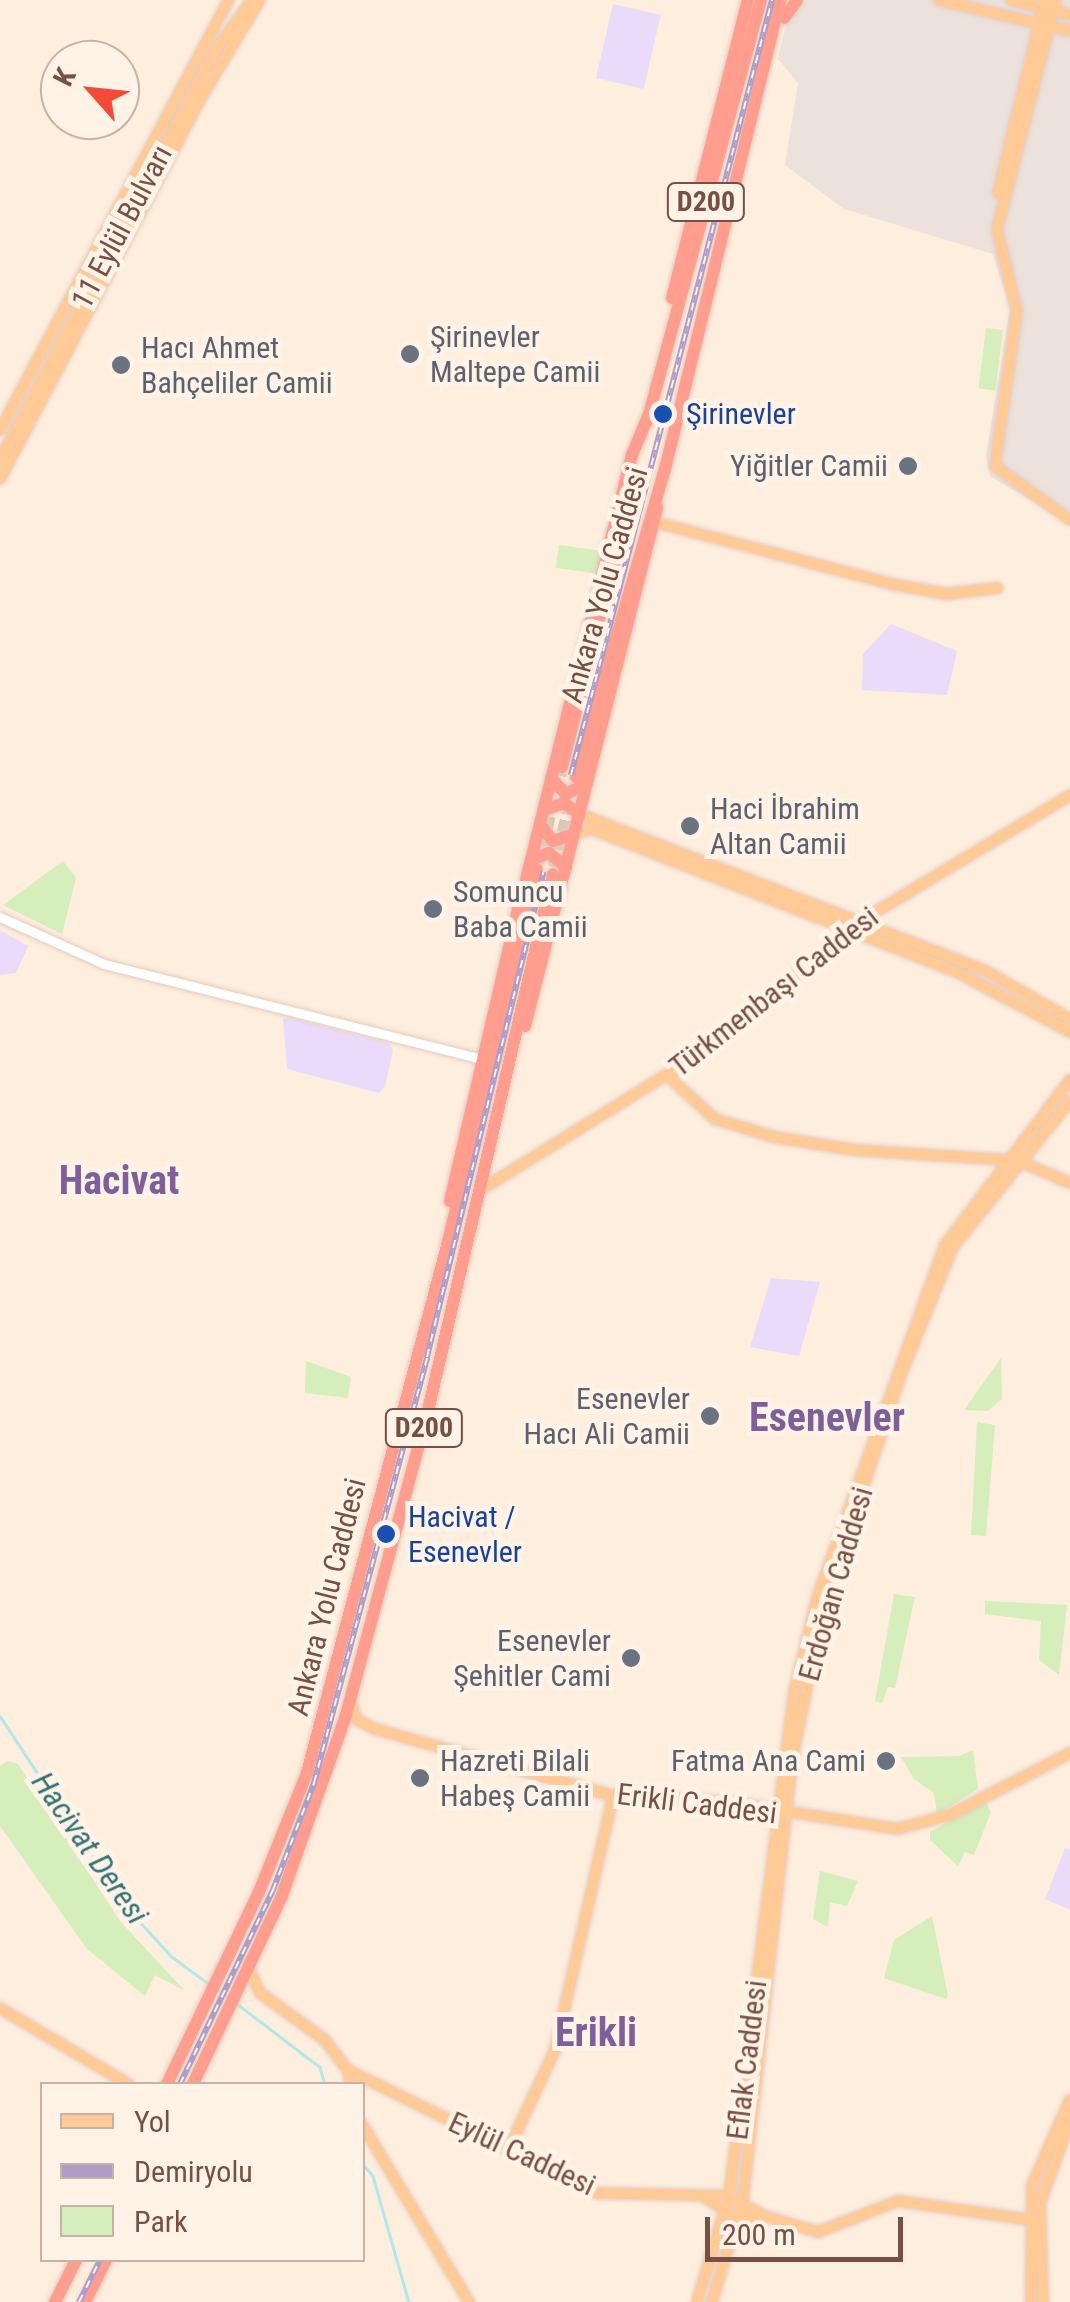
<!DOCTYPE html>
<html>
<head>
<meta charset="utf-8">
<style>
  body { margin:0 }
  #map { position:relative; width:1070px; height:2302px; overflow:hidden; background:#feeede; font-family:"Roboto Condensed",sans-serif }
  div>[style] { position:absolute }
  .industrial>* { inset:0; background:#ece1db }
  .education>* { inset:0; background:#ebdbfa; transform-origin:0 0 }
  .green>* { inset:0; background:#d6edbc; transform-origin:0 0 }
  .stream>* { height:2.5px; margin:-1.25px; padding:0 1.25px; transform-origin:1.25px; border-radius:1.25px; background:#b1e8e9 }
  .highway-tunnel>* { height:12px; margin-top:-6px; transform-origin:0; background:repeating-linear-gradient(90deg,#dcc6b8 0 12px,transparent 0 18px) }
  .roads { filter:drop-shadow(0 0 2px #e5cabd) drop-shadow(0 0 2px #e5cabd) }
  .minor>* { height:9px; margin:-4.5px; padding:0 4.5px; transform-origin:4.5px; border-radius:4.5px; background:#fff }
  .major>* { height:10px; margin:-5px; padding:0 5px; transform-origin:5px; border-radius:5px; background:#ffca95 }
  .highway>* { height:12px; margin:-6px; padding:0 6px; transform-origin:6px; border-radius:6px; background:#ff9d8f }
  .rail>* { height:6px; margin-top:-3px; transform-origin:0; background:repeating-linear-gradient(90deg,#fff2e7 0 8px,#ae9dc8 0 16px); box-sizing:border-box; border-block:2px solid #ae9dc8 }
  .dots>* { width:28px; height:28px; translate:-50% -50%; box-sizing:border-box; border:5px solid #fff2e7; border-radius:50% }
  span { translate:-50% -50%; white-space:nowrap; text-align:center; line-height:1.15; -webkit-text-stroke:10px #fff2e7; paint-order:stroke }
  .shield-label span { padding:2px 8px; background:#fff2e7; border:2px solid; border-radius:8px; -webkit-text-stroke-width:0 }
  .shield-label { font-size:28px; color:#765044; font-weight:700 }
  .street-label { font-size:30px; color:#765044 }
  .worship-label { font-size:30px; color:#5b616d }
  .left { translate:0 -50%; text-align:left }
  .right { translate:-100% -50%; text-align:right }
  .transit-label { font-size:30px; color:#164399 }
  .water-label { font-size:32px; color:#347476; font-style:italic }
  .district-label { font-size:40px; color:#7f5f9b; font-weight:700 }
  .legend { position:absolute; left:40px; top:2082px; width:325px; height:180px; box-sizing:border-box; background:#fff2e7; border:2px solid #c8b1a6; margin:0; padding:12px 18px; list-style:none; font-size:30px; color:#765044 }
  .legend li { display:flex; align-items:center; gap:20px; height:50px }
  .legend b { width:50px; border:2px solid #c8b1a6 }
  .north { position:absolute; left:40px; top:40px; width:100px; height:100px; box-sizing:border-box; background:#fff2e7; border:2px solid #c8b1a6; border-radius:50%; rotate:297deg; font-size:28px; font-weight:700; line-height:40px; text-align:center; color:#765044 }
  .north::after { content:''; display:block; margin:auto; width:35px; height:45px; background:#f54937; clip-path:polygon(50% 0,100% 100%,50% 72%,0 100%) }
  .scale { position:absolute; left:705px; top:2217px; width:198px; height:45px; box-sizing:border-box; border:5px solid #765044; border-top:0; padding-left:12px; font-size:30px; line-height:35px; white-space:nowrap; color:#765044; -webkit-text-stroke:8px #fff2e7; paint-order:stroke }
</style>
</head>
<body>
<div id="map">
  <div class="industrial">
    <i style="clip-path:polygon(792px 0,1070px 0,1070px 524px,990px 476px,986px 455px,1010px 309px,993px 254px,844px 209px,785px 165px,798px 83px,778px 59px)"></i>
  </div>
  <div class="education">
    <i style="left:613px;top:4px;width:49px;height:76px;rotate:13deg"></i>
    <i style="clip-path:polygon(891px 624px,957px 651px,947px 695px,862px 690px,863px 654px)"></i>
    <i style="clip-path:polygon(0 930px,28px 946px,16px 973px,0 975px)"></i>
    <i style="clip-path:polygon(288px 1017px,389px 1043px,393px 1050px,385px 1087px,379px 1093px,287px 1069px,283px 1019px)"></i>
    <i style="clip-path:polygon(771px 1278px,820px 1282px,799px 1356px,750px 1347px)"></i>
    <i style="clip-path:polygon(1065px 1848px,1070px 1850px,1070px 1910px,1045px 1899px)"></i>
  </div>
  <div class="green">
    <i style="left:986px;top:328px;width:17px;height:61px;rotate:7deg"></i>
    <i style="left:559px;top:545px;width:44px;height:23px;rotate:8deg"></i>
    <i style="clip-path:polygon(63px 861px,76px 878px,62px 934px,3px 905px)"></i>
    <i style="clip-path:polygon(1001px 1358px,1002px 1399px,988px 1411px,964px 1410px)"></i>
    <i style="clip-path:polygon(306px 1361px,351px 1377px,348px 1398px,305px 1393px)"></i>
    <i style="clip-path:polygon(977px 1422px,995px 1425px,986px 1536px,971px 1535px)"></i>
    <i style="clip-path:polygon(894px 1594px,915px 1597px,895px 1688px,888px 1687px,882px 1703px,875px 1701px)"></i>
    <i style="clip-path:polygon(985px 1601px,1067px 1605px,1059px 1675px,1039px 1660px,1041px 1621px,985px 1614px)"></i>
    <i style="clip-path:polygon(973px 1750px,978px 1789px,937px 1815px,934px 1793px,914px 1779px,901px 1757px,959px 1756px)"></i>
    <i style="clip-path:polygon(8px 1761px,18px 1764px,120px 1921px,185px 1991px,155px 1975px,145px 1996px,87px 1949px,0 1826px,0 1766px)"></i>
    <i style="clip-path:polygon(985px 1801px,991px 1812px,974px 1855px,965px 1852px,958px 1866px,930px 1840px,930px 1832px)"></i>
    <i style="clip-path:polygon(820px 1871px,858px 1881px,847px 1906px,830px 1902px,828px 1927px,813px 1919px)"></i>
    <i style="clip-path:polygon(932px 1916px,948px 1996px,946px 1999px,884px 1978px,894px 1940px)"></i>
  </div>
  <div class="stream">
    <i style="left:0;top:1716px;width:222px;rotate:56.7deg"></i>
    <i style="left:122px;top:1902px;width:73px;rotate:47.8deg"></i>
    <i style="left:171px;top:1956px;width:47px;rotate:36.4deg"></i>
    <i style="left:216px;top:1989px;width:17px;rotate:33deg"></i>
    <i style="left:236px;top:2003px;width:106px;rotate:37.3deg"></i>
    <i style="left:320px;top:2067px;width:18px;rotate:74deg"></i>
    <i style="left:362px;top:2163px;width:17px;rotate:50deg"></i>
    <i style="left:373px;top:2176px;width:131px;rotate:74.1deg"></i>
  </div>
  <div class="highway-tunnel">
    <i style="left:538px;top:863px;width:93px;rotate:-75.7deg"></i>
    <i style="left:554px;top:867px;width:70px;rotate:-76deg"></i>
  </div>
  <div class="roads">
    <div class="minor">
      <i style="left:0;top:917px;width:114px;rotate:24.3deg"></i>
      <i style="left:104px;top:964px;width:387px;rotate:14.1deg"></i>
    </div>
    <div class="major">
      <i style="left:939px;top:0;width:135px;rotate:13.3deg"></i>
      <i style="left:1011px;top:0;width:61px;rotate:14.3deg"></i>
      <i style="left:1056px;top:0;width:236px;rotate:104.4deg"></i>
      <i style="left:997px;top:229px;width:84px;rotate:76.3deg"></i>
      <i style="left:1017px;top:311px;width:157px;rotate:98.1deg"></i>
      <i style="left:995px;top:466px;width:92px;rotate:35.8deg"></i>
      <i style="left:998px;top:193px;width:199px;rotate:-76.3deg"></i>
      <i style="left:0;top:430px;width:487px;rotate:-62deg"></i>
      <i style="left:0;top:459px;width:465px;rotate:-62.2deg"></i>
      <i style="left:217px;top:48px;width:59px;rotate:-53.9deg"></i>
      <i style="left:0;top:479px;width:439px;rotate:-62.2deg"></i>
      <i style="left:205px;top:91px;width:106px;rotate:-58.9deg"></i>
      <i style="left:654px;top:522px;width:246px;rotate:14.6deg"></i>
      <i style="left:892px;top:584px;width:55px;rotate:10.5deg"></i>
      <i style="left:946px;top:594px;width:52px;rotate:-6.6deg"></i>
      <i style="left:579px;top:814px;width:434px;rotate:21.1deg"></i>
      <i style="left:984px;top:970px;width:99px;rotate:29.7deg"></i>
      <i style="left:574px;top:834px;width:19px;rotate:-16deg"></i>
      <i style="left:592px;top:829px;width:390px;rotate:21.4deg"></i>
      <i style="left:955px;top:971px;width:130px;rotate:27.9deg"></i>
      <i style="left:668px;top:1076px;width:64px;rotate:42.5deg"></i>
      <i style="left:715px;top:1119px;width:62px;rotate:17deg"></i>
      <i style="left:774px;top:1137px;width:81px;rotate:9.2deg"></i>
      <i style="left:854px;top:1150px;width:155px;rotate:3.7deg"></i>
      <i style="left:1021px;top:1162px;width:53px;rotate:23.2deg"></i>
      <i style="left:479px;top:1191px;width:267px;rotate:-31.8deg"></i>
      <i style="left:706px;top:1050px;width:199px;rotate:-39.9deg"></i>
      <i style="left:859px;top:922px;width:246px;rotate:-31deg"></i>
      <i style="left:352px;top:1704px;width:16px;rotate:75deg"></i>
      <i style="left:356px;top:1719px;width:21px;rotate:28deg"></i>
      <i style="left:375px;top:1729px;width:247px;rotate:15.7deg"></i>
      <i style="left:613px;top:1796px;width:114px;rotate:3deg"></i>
      <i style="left:727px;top:1802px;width:172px;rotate:9deg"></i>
      <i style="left:897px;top:1829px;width:55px;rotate:-14.8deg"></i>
      <i style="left:950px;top:1815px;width:135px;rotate:-27.3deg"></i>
      <i style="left:249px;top:1968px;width:27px;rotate:66deg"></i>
      <i style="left:260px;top:1993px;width:80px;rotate:35.9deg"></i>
      <i style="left:325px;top:2040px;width:38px;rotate:53deg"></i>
      <i style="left:348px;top:2070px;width:14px;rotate:78deg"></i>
      <i style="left:0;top:2008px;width:149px;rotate:30.7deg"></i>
      <i style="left:348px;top:2070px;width:278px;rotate:26.3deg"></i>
      <i style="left:597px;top:2193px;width:132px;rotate:1.3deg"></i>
      <i style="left:729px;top:2196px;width:40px;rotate:29.7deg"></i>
      <i style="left:764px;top:2216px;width:56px;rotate:16.5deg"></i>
      <i style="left:818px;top:2232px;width:86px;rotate:-21.2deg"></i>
      <i style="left:898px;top:2201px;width:142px;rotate:8.1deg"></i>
      <i style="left:362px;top:2124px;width:208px;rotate:59deg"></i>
      <i style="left:508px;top:2150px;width:110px;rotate:-64.8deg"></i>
      <i style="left:555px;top:2050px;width:261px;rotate:-77.1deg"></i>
      <i style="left:705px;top:2197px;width:40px;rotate:34deg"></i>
      <i style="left:738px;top:2219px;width:26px;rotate:-7deg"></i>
      <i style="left:697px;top:2302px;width:111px;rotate:-73.2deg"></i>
      <i style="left:729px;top:2196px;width:507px;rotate:-82.64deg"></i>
      <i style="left:794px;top:1693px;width:98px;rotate:-76.4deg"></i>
      <i style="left:817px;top:1598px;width:375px;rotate:-70.1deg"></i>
      <i style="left:945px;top:1245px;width:207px;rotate:-52.9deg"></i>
      <i style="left:712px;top:2302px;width:108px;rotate:-73.2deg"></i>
      <i style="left:743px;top:2199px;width:443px;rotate:-83.6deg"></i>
      <i style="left:792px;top:1759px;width:161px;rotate:-78.2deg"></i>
      <i style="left:825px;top:1601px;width:242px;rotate:-71.4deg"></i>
      <i style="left:902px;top:1372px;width:135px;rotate:-67.8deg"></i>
      <i style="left:953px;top:1247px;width:187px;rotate:-51.3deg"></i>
      <i style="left:1031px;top:2302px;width:117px;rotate:-89.5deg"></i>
      <i style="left:1032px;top:2185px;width:93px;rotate:-65.9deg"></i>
      <i style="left:1043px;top:2302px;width:99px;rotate:-91.7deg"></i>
      <i style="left:1040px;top:2203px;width:87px;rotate:-69.9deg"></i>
    </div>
    <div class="highway">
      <i style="left:784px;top:18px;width:22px;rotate:-54deg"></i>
      <i style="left:672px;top:298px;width:308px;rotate:-75.7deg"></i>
      <i style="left:647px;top:422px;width:437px;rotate:-74.9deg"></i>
      <i style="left:562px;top:767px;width:275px;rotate:-75.9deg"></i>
      <i style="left:576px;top:777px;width:321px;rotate:-73.9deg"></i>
      <i style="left:665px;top:469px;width:483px;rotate:-76.2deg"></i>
      <i style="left:551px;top:778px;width:22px;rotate:47deg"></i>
      <i style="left:566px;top:794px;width:22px;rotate:-27deg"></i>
      <i style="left:544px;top:810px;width:21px;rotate:-19deg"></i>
      <i style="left:564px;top:803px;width:19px;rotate:36deg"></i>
      <i style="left:540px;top:824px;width:21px;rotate:53deg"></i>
      <i style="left:553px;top:841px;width:22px;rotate:-18deg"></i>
      <i style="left:531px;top:860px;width:19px;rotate:-21deg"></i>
      <i style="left:549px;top:853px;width:22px;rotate:39deg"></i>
      <i style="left:526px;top:880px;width:438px;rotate:-76deg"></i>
      <i style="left:632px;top:455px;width:44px;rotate:-67.5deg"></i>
      <i style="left:525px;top:1026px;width:535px;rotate:-75.7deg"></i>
      <i style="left:450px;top:1201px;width:305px;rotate:-76.9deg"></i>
      <i style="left:167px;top:2084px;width:213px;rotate:-64.4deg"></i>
      <i style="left:259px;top:1892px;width:128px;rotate:-68deg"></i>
      <i style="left:307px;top:1773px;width:549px;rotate:-75.13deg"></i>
      <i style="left:448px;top:1242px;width:383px;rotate:-76.6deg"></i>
      <i style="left:193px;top:2084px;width:206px;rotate:-64.7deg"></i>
      <i style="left:281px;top:1898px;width:194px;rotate:-70.4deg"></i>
      <i style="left:346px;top:1715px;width:311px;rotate:-74.9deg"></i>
      <i style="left:427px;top:1415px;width:555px;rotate:-76.89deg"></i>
      <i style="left:55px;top:2302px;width:47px;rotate:-63.4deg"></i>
      <i style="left:85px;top:2302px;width:47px;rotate:-63.4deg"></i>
    </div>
  </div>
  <div class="rail">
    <i style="left:571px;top:775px;width:801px;rotate:-75.46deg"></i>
    <i style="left:180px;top:2084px;width:215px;rotate:-64.4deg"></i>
    <i style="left:273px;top:1890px;width:115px;rotate:-69deg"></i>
    <i style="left:314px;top:1783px;width:441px;rotate:-75.1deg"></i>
    <i style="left:427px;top:1357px;width:499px;rotate:-76.5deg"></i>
    <i style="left:79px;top:2302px;width:47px;rotate:-63.4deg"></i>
  </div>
  <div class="dots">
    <i style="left:410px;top:354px;background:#6b7280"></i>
    <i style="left:121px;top:365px;background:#6b7280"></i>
    <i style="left:663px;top:414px;background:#1a4fb4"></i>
    <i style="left:908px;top:466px;background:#6b7280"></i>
    <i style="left:690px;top:826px;background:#6b7280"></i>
    <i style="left:433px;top:909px;background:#6b7280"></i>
    <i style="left:710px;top:1416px;background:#6b7280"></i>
    <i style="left:386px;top:1534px;background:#1a4fb4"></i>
    <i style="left:631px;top:1658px;background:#6b7280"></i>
    <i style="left:886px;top:1761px;background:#6b7280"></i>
    <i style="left:420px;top:1778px;background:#6b7280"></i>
  </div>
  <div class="shield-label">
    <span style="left:706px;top:202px">D200</span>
    <span style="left:424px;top:1428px">D200</span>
  </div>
  <div class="street-label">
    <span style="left:122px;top:227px;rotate:-62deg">11 Eylül Bulvarı</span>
    <span style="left:605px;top:585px;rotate:-74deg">Ankara Yolu Caddesi</span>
    <span style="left:774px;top:992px;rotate:-38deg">Türkmenbaşı Caddesi</span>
    <span style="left:836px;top:1584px;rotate:-74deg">Erdoğan Caddesi</span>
    <span style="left:327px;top:1597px;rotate:-76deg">Ankara Yolu Caddesi</span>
    <span style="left:697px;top:1804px;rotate:7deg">Erikli Caddesi</span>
    <span style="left:747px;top:2060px;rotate:-83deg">Eflak Caddesi</span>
    <span style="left:522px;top:2154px;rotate:25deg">Eylül Caddesi</span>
  </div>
  <div class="worship-label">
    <span class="left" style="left:430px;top:354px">Şirinevler<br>Maltepe Camii</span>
    <span class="left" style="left:141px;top:365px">Hacı Ahmet<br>Bahçeliler Camii</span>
    <span class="right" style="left:888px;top:466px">Yiğitler Camii</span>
    <span class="left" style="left:710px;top:826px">Haci İbrahim<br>Altan Camii</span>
    <span class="left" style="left:453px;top:909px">Somuncu<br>Baba Camii</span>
    <span class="right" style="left:690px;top:1416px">Esenevler<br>Hacı Ali Camii</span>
    <span class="right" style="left:611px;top:1658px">Esenevler<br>Şehitler Cami</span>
    <span class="left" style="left:440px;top:1778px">Hazreti Bilali<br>Habeş Camii</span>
    <span class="right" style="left:866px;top:1761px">Fatma Ana Cami</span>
  </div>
  <div class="transit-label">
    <span class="left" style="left:686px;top:414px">Şirinevler</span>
    <span class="left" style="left:408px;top:1534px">Hacivat /<br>Esenevler</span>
  </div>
  <div class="water-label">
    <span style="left:90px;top:1848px;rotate:55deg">Hacivat Deresi</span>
  </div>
  <div class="district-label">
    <span style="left:119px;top:1181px">Hacivat</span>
    <span style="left:827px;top:1418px">Esenevler</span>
    <span style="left:596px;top:2033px">Erikli</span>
  </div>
  <ul class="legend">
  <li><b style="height:12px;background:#ffca95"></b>Yol</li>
  <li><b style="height:12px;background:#ae9dc8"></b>Demiryolu</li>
  <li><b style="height:28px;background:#d6edbc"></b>Park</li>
  </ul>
  <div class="north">K</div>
  <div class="scale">200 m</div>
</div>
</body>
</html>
